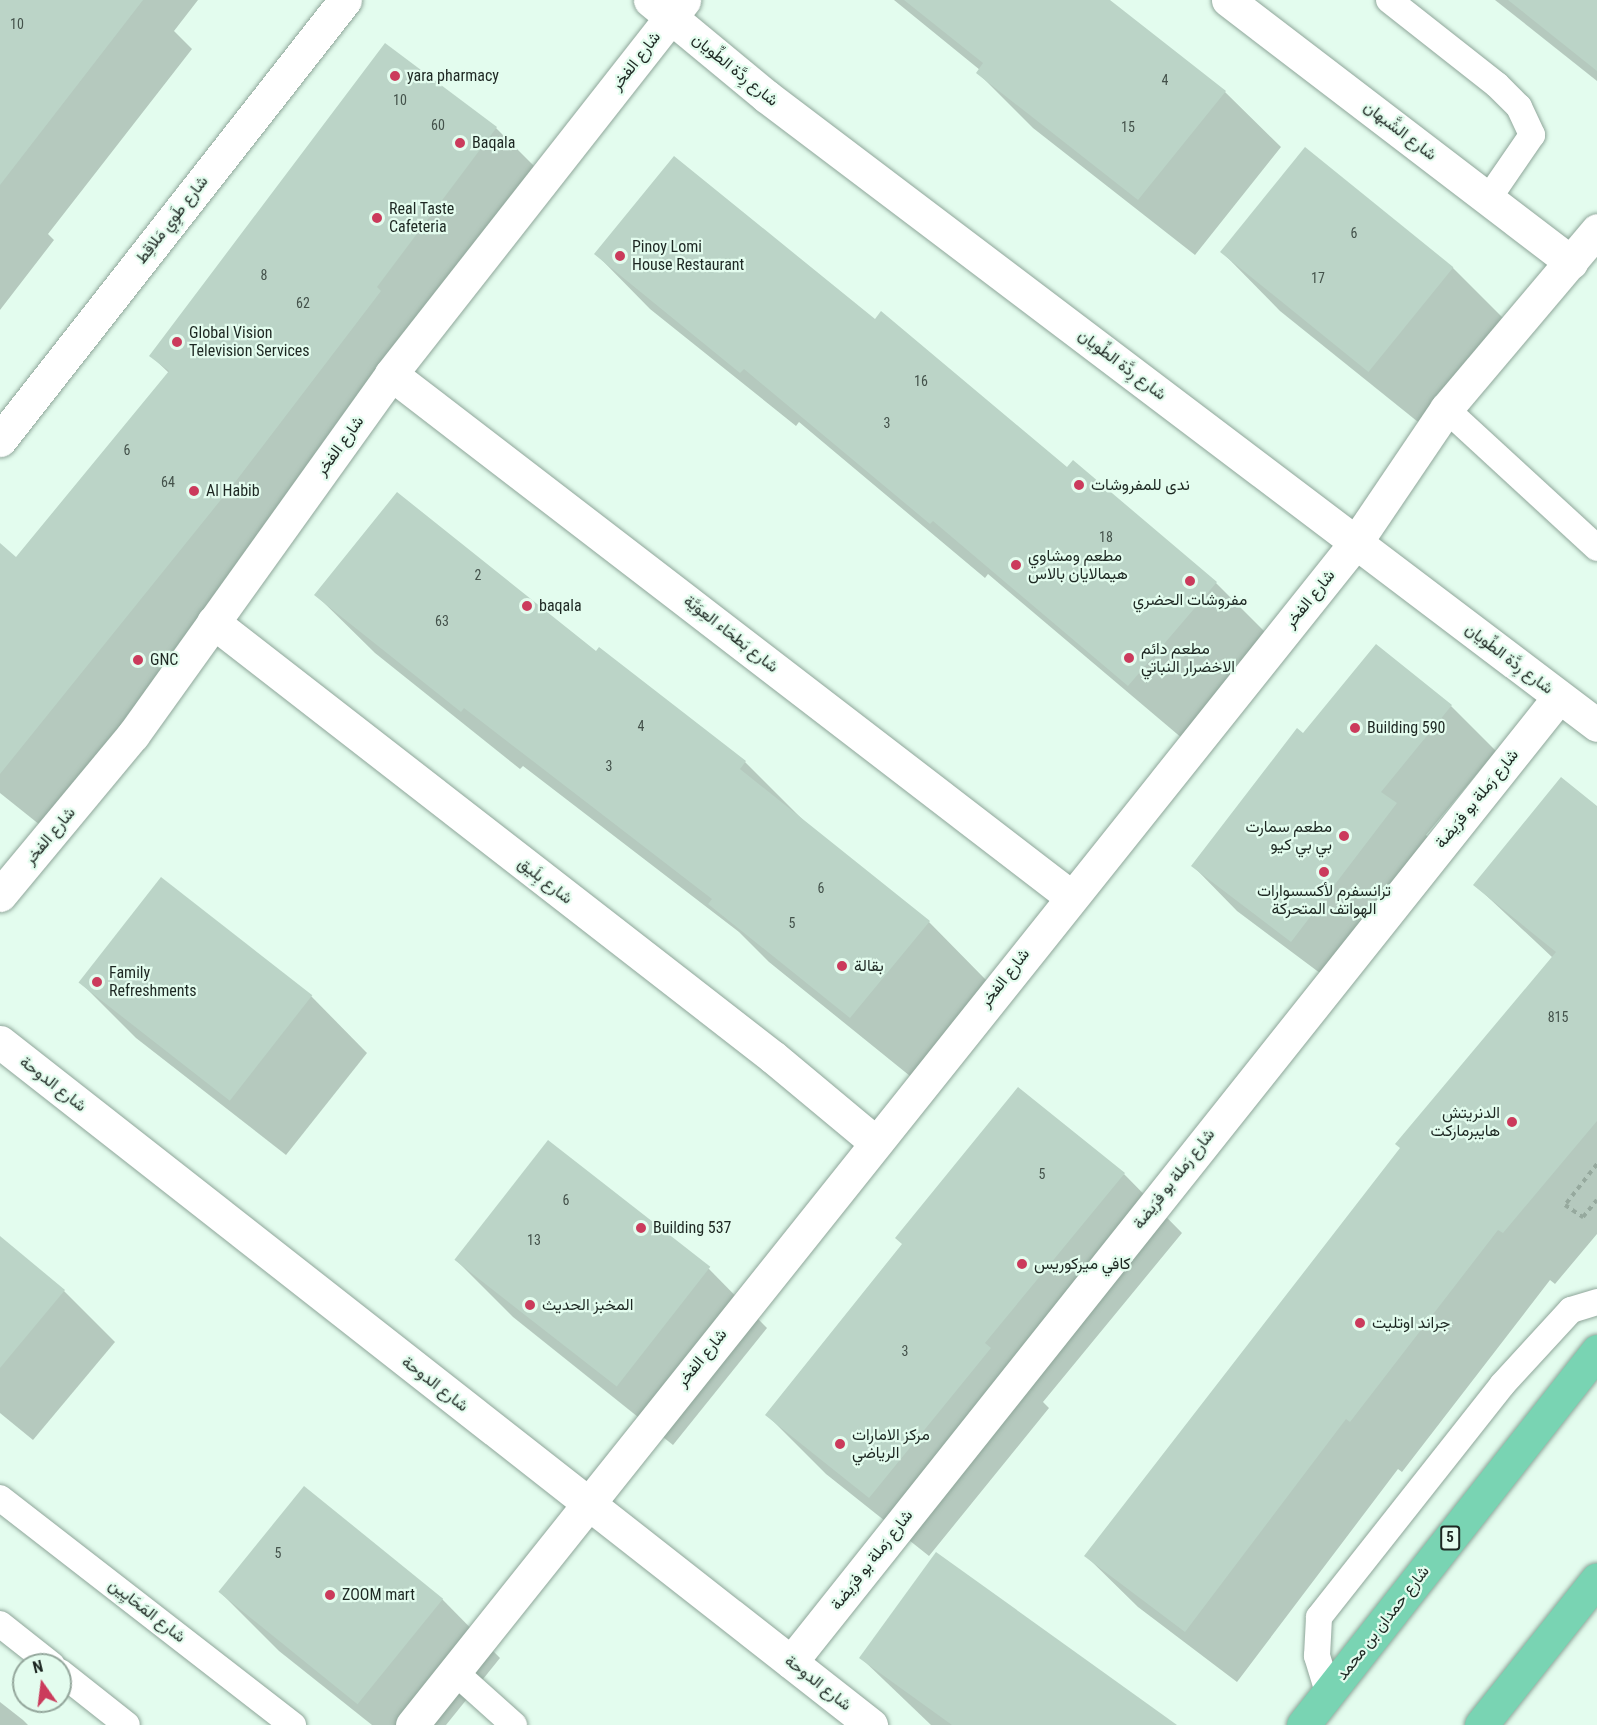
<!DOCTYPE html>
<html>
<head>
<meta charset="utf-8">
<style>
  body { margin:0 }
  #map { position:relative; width:1597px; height:1725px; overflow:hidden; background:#e3fcee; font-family:"Roboto Condensed",Vazirmatn,sans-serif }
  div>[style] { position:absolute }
  .shadow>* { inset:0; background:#0003 }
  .building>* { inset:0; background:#bbd4c7; transform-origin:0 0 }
  .path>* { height:4px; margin-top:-2px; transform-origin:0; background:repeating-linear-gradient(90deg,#96a99e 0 4.5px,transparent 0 9px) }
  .roads { filter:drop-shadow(0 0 2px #8fa69a) drop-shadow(0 0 2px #8fa69a) }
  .lane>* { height:26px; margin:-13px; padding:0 13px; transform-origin:13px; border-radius:13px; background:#fff }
  .street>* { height:33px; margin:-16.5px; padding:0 16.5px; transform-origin:16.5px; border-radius:16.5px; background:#fff }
  .primary>* { height:33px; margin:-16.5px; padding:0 16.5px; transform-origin:16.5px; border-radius:16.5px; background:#79d4b3 }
  .dots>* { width:16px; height:16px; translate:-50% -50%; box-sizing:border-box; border:3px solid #e3fcee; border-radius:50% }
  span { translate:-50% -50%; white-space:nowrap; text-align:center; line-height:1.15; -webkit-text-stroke:4.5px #e3fcee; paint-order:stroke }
  .number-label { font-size:14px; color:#44524b }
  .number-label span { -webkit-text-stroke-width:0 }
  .shield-label span { padding:2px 4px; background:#e3fcee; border:2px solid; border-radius:4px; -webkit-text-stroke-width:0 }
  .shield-label { font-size:15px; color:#1d2722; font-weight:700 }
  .street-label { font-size:16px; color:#1d2722 }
  .poi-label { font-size:16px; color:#1d2722 }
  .left { translate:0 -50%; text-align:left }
  .right { translate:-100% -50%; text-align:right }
  .north { position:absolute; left:12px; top:1653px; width:60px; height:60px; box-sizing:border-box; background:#e3fcee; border:2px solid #94a79c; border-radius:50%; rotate:346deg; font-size:16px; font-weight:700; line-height:24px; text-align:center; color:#1d2722 }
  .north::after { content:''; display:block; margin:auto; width:21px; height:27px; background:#cb3b5c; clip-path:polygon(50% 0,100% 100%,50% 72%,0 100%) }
</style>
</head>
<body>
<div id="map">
  <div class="shadow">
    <i style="clip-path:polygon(0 0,198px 0,174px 31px,192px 49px,48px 234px,54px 240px,0 310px)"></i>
    <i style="clip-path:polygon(894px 0,1107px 0,1225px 92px,1281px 147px,1195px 255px,1033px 128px,978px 73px,980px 70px)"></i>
    <i style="clip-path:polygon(1495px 0,1597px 0,1597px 81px)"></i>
    <i style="clip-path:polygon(385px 45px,496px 128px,551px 183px,430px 342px,434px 346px,290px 536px,50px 833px,0 793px,0 561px,17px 559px,169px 373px,151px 356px)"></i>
    <i style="clip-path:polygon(1222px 252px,1453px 268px,1512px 327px,1428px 430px,1280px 311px)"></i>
    <i style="clip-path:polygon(596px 254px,1067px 469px,1073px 462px,1216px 583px,1271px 638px,1183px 739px,988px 574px,985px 578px,799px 422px,796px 426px,650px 309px)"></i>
    <i style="clip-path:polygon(316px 595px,596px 653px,599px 649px,745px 762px,804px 821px,929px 922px,987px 981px,910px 1076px,769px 962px,739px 932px,523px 766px,520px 769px,375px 653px)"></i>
    <i style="clip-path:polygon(1451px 706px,1496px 751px,1426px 835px,1440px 849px,1336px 985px,1237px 911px,1193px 866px,1303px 735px)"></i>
    <i style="clip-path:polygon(1597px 808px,1597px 1234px,1555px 1284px,1550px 1280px,1402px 1472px,1398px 1469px,1237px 1682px,1138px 1607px,1086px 1556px,1553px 958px,1475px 885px)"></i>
    <i style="clip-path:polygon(80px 982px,311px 996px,367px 1053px,286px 1155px,136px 1038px)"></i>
    <i style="clip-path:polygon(1124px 1174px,1182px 1233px,1043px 1402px,1049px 1408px,929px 1556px,826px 1474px,767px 1415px)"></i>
    <i style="clip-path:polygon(0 1238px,64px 1291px,115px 1342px,33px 1440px,0 1413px)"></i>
    <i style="clip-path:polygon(455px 1259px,709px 1269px,767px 1328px,673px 1445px,513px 1317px)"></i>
    <i style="clip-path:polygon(220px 1592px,442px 1599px,500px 1658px,446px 1725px,372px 1725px,279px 1651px)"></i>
    <i style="clip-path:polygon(861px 1658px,1164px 1725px,931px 1725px)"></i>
    <i style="clip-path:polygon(0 1702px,23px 1720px,28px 1725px,0 1725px)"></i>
  </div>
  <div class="building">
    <i style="clip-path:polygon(0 0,143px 0,0 185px)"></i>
    <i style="clip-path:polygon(904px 0,1110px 0,1226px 91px,1138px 200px,976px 73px,983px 63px)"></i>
    <i style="clip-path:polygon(1508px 0,1597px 0,1597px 71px)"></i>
    <i style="clip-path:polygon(385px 43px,497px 127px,377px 287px,381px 291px,236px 481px,0 774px,0 543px,16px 557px,169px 371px,149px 356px)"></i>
    <i style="left:1305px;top:147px;width:191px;height:135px;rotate:39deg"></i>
    <i style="clip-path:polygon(674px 156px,875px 319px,881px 311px,1067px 467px,1073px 460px,1217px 582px,1128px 686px,933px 521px,930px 524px,744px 369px,740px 373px,594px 254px)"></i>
    <i style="clip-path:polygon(397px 492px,596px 651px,599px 647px,746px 761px,740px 769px,930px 921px,850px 1018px,708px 904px,712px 899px,464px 708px,461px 712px,314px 595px)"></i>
    <i style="clip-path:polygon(1376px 644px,1452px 705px,1381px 792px,1397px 803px,1291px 942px,1191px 866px,1297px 728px,1303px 733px)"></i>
    <i style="clip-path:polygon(1561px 777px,1597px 806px,1597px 1121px,1503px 1233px,1498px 1230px,1350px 1422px,1346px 1419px,1185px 1632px,1084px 1556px,1400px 1148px,1395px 1144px,1556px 952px,1473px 885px)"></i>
    <i style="left:161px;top:877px;width:192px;height:134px;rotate:38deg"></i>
    <i style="clip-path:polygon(1018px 1087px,1125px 1173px,985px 1343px,991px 1348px,869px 1498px,765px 1415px,902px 1244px,895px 1238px)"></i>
    <i style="left:548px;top:1140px;width:206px;height:152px;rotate:38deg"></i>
    <i style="clip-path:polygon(0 1236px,65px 1290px,0 1368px)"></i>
    <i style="left:304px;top:1486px;width:179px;height:136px;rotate:39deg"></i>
    <i style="clip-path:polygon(936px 1552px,1177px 1725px,952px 1725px,859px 1658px)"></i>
  </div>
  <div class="path">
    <i style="left:1597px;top:1164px;width:52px;rotate:128deg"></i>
    <i style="left:1565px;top:1205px;width:22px;rotate:34deg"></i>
    <i style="left:1583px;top:1217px;width:22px;rotate:-51deg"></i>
  </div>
  <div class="roads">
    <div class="lane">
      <i style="left:1389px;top:0;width:137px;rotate:38.2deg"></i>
      <i style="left:1497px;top:85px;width:31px;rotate:45deg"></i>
      <i style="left:1519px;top:107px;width:31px;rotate:65deg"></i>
      <i style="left:1532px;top:135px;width:78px;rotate:124.5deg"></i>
      <i style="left:1446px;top:409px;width:205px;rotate:42.6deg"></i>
      <i style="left:0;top:1498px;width:371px;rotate:37.8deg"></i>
      <i style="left:0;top:1624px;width:66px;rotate:38.3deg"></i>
      <i style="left:60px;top:1672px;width:85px;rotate:38.3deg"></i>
      <i style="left:456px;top:1673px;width:78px;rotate:41.9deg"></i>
      <i style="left:1328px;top:1692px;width:38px;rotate:-107deg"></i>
      <i style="left:1317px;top:1656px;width:39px;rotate:-87deg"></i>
      <i style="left:1319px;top:1617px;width:295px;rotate:-51.7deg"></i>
      <i style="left:1502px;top:1385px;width:102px;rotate:-47.4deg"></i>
      <i style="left:1571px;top:1310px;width:27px;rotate:-17deg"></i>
    </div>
    <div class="street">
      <i style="left:650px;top:0;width:151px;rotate:39.6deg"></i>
      <i style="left:766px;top:96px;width:1042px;rotate:37.12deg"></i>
      <i style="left:1228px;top:0;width:432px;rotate:37.4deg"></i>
      <i style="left:391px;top:374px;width:856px;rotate:37.55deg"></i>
      <i style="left:0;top:440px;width:559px;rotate:-51.9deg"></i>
      <i style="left:213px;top:622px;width:709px;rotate:37.84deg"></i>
      <i style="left:773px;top:1057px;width:133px;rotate:39.8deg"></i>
      <i style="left:0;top:895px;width:208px;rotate:-50.3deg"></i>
      <i style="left:133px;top:735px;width:444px;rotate:-54.4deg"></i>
      <i style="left:391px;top:374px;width:475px;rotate:-51.9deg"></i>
      <i style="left:0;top:1042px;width:1107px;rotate:38.1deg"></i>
      <i style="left:791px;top:1662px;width:1233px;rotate:-51.49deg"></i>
      <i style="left:412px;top:1725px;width:1513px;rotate:-51.41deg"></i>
      <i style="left:1356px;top:542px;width:161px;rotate:-55.9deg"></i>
      <i style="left:1446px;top:409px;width:234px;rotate:-49.8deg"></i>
    </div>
    <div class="primary">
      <i style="left:1303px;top:1725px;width:476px;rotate:-51.8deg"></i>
      <i style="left:1481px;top:1725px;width:186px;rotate:-51.5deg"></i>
    </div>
  </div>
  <div class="dots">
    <i style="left:395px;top:76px;background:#cb3b5c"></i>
    <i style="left:460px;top:143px;background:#cb3b5c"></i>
    <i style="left:377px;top:218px;background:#cb3b5c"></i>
    <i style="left:620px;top:256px;background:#cb3b5c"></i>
    <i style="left:177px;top:342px;background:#cb3b5c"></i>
    <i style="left:1079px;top:485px;background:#cb3b5c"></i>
    <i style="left:194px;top:491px;background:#cb3b5c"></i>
    <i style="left:1016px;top:565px;background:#cb3b5c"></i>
    <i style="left:1190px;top:581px;background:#cb3b5c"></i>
    <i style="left:527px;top:606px;background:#cb3b5c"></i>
    <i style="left:1129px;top:658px;background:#cb3b5c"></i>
    <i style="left:138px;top:660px;background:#cb3b5c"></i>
    <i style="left:1355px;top:728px;background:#cb3b5c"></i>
    <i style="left:1344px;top:836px;background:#cb3b5c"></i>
    <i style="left:1324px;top:872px;background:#cb3b5c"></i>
    <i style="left:842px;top:966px;background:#cb3b5c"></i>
    <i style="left:97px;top:982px;background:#cb3b5c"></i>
    <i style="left:1512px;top:1122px;background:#cb3b5c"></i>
    <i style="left:641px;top:1228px;background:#cb3b5c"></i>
    <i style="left:1022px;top:1264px;background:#cb3b5c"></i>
    <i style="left:530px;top:1305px;background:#cb3b5c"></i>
    <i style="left:1360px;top:1323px;background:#cb3b5c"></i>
    <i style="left:840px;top:1444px;background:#cb3b5c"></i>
    <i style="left:330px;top:1595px;background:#cb3b5c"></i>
  </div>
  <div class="number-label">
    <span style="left:17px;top:24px">10</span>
    <span style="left:1165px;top:80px">4</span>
    <span style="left:400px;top:100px">10</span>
    <span style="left:438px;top:125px">60</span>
    <span style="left:1128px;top:127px">15</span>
    <span style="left:1354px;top:233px">6</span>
    <span style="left:264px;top:275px">8</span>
    <span style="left:1318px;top:278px">17</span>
    <span style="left:303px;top:303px">62</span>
    <span style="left:921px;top:381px">16</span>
    <span style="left:887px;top:423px">3</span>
    <span style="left:127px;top:450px">6</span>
    <span style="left:168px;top:482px">64</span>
    <span style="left:1106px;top:537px">18</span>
    <span style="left:478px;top:575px">2</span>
    <span style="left:442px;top:621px">63</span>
    <span style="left:641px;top:726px">4</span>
    <span style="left:609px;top:766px">3</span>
    <span style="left:821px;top:888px">6</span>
    <span style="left:792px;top:923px">5</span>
    <span style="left:1558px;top:1017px">815</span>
    <span style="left:1042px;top:1174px">5</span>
    <span style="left:566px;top:1200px">6</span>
    <span style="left:534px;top:1240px">13</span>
    <span style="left:905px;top:1351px">3</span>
    <span style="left:278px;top:1553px">5</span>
  </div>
  <div class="shield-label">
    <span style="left:1450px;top:1538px">5</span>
  </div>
  <div class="street-label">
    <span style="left:636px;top:61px;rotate:-52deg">شارع الفخر</span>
    <span style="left:735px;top:70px;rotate:39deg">شارع رِدَّة الطِّويان</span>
    <span style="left:1400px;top:131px;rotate:37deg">شارع الشَّبهان</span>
    <span style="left:172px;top:220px;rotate:-52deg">شارع طَوِي مَلاقِط</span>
    <span style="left:1122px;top:365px;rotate:37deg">شارع رِدَّة الطِّويان</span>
    <span style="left:340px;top:446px;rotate:-54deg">شارع الفخر</span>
    <span style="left:1310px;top:599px;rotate:-51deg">شارع الفخر</span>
    <span style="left:731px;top:634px;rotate:38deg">شارع بَطحَاء العِوَيَّة</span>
    <span style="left:1509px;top:659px;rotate:37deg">شارع رِدَّة الطِّويان</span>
    <span style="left:1477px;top:799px;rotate:-51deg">شارع رَملة بو فرَيضة</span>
    <span style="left:50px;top:836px;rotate:-50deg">شارع الفخر</span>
    <span style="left:545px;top:881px;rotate:38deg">شارع بِلَيق</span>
    <span style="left:1005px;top:978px;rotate:-52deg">شارع الفخر</span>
    <span style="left:53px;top:1084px;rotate:38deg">شارع الدوحة</span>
    <span style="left:1174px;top:1179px;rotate:-52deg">شارع رَملة بو فرَيضة</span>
    <span style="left:702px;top:1358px;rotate:-51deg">شارع الفخر</span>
    <span style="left:435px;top:1384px;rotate:38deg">شارع الدوحة</span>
    <span style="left:872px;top:1560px;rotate:-52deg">شارع رَملة بو فرَيضة</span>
    <span style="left:147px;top:1611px;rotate:38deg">شارع المَحَايِين</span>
    <span style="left:1383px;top:1623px;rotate:-52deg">شارع حمدان بن محمد</span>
    <span style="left:818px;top:1683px;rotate:38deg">شارع الدوحة</span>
  </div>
  <div class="poi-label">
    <span class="left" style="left:407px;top:76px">yara pharmacy</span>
    <span class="left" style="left:472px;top:143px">Baqala</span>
    <span class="left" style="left:389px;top:218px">Real Taste<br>Cafeteria</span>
    <span class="left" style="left:632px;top:256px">Pinoy Lomi<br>House Restaurant</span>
    <span class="left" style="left:189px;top:342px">Global Vision<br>Television Services</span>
    <span class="left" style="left:1091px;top:485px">ندى للمفروشات</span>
    <span class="left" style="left:206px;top:491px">Al Habib</span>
    <span class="left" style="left:1028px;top:565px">مطعم ومشاوي<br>هيمالايان بالاس</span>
    <span style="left:1190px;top:600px">مفروشات الحضري</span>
    <span class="left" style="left:539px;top:606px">baqala</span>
    <span class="left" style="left:1141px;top:658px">مطعم دائم<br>الاخضرار النباتي</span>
    <span class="left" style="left:150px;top:660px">GNC</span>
    <span class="left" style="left:1367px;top:728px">Building 590</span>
    <span class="right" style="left:1332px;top:836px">مطعم سمارت<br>بي بي كيو</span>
    <span style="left:1324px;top:900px">ترانسفرم لأكسسوارات<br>الهواتف المتحركة</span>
    <span class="left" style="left:854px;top:966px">بقالة</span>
    <span class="left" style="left:109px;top:982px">Family<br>Refreshments</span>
    <span class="right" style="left:1500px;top:1122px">الدنريتش<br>هايبرماركت</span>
    <span class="left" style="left:653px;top:1228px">Building 537</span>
    <span class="left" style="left:1034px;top:1264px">كافي ميركوريس</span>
    <span class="left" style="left:542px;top:1305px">المخبز الحديث</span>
    <span class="left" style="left:1372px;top:1323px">جراند اوتليت</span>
    <span class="left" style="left:852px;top:1444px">مركز الامارات<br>الرياضي</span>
    <span class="left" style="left:342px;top:1595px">ZOOM mart</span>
  </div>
  <div class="north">N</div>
</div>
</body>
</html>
